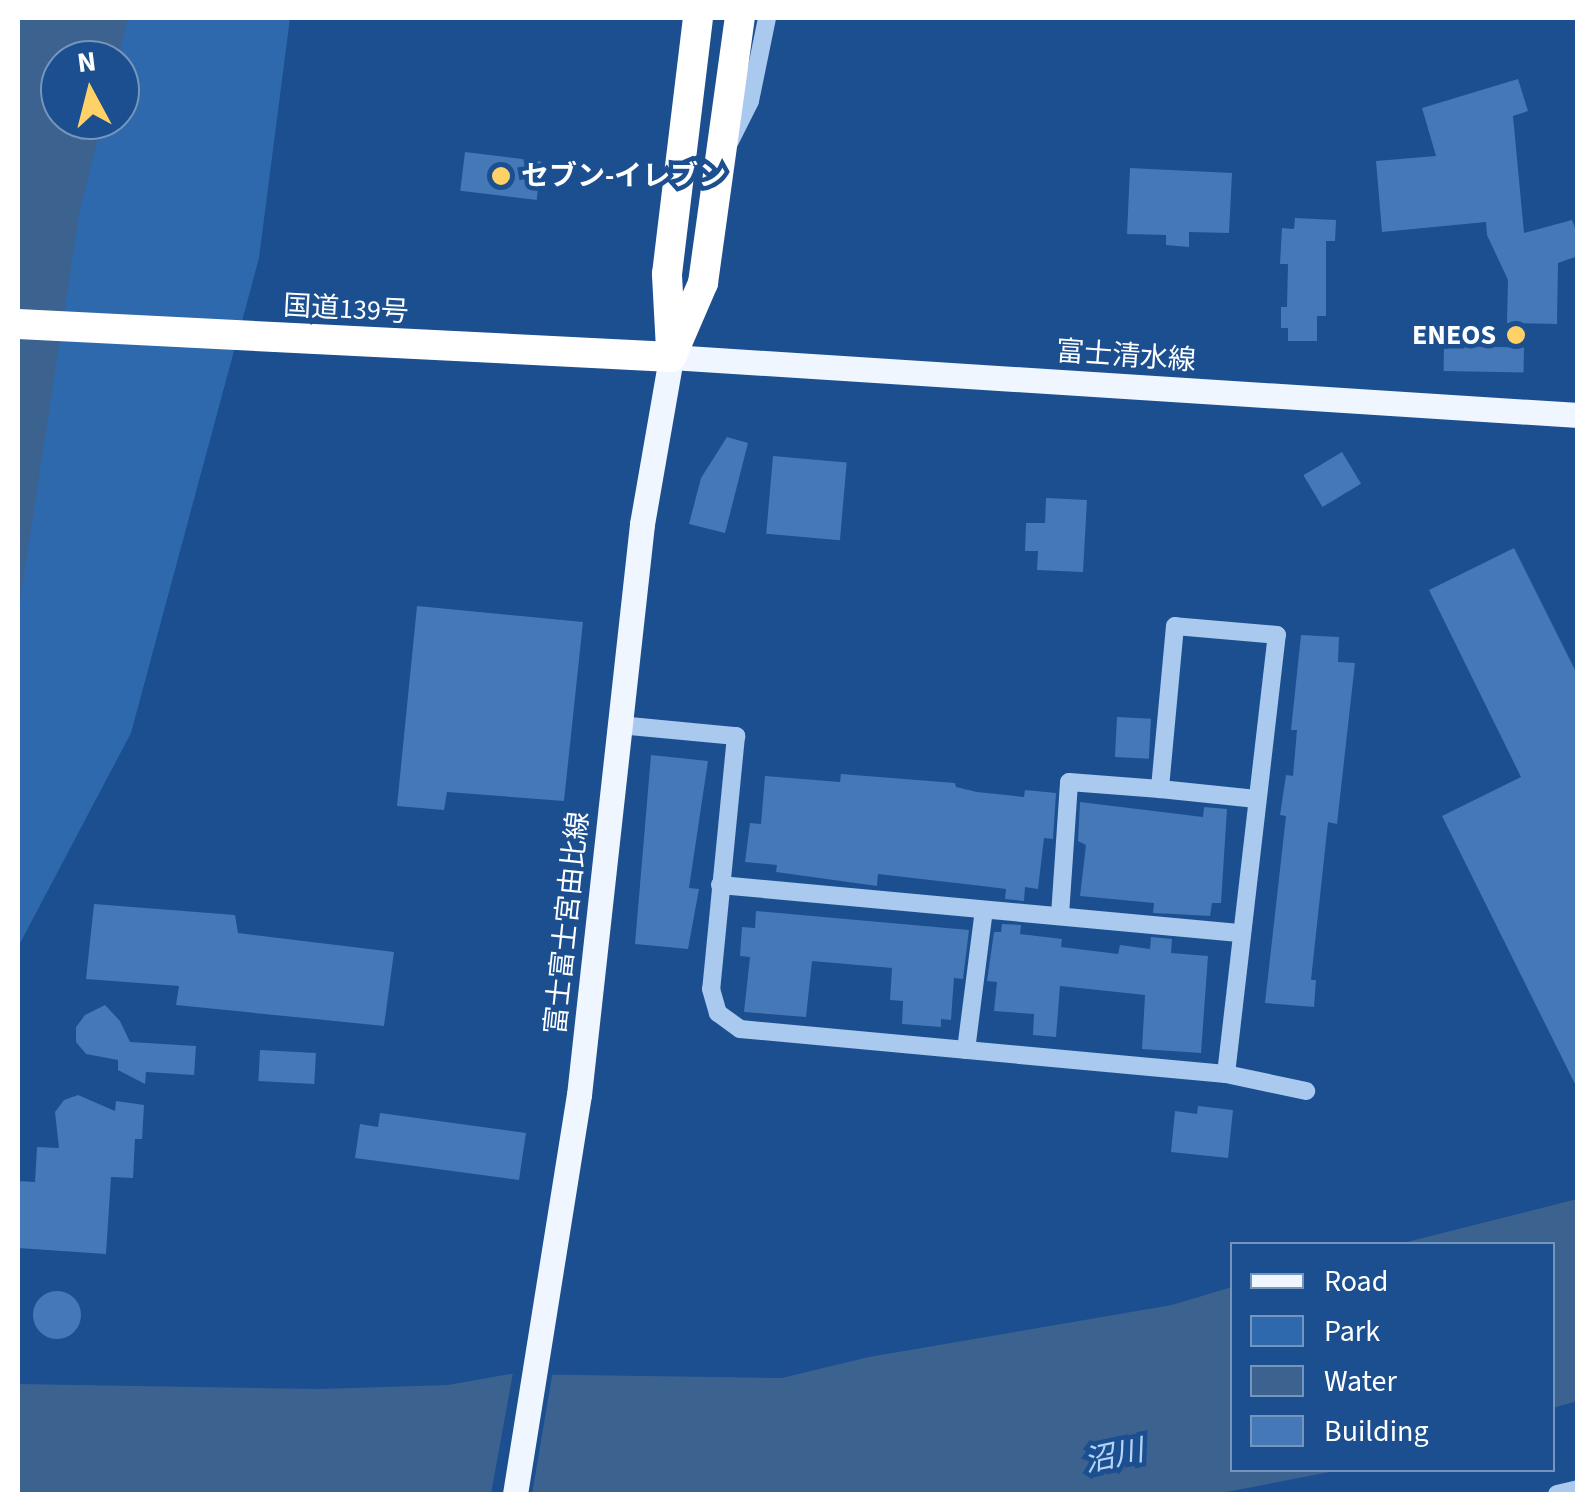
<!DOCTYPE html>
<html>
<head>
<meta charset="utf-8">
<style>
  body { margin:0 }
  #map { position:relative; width:1595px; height:1512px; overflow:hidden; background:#1b4f8f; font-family:"Source Sans 3","Noto Sans JP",sans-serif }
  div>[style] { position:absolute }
  .green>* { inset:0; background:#2e69ad }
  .water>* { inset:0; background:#3c6290 }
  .pier>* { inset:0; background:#1b4f8f }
  .building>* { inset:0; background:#4478b7; transform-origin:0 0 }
  .round { border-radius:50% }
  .minor>* { height:18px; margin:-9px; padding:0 9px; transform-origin:9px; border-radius:9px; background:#a9c9ee }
  .major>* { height:25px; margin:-12.5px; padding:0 12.5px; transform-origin:12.5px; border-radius:12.5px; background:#f0f6ff }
  .highway>* { height:30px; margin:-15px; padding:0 15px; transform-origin:15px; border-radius:15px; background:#fff }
  .dots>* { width:28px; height:28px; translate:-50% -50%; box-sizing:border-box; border:5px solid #1b4f8f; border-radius:50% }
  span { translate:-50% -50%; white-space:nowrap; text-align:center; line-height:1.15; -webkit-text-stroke:9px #1b4f8f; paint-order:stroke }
  .poi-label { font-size:28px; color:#fff; font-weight:700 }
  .left { translate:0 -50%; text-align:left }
  .right { translate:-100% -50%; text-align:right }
  .street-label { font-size:28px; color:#fff }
  .water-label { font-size:30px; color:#b5d3f5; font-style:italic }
  .frame { position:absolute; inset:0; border:20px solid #fff; pointer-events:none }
  .legend { position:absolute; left:1230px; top:1242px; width:325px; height:230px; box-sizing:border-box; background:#1b4f8f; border:2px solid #7695bc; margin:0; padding:12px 18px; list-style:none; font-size:30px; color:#fff }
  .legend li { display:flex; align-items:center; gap:20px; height:50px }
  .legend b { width:50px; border:2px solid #7695bc }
  .north { position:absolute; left:40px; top:40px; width:100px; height:100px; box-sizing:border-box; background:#1b4f8f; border:2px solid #7695bc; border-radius:50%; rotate:353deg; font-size:28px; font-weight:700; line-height:40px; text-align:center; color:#fff }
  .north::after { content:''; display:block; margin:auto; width:35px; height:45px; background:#ffd166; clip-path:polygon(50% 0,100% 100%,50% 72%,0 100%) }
</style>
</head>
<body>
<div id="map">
  <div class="green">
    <i style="clip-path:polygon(evenodd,18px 18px,290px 18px,259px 258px,131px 733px,18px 947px,18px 18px,60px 60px,120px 60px,120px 120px,60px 120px,60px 60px)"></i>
  </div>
  <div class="water">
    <i style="clip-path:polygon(18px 18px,128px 18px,118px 60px,60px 60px,60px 120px,103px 120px,80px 209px,18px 614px)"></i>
    <i style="clip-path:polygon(1577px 1199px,1577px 1401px,1553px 1408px,1552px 1244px,1399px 1244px)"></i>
    <i style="clip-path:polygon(1232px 1287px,1232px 1470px,1340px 1470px,1216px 1494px,18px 1494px,18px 1384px,319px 1389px,448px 1385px,510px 1374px,782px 1378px,869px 1357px,1172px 1305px)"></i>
  </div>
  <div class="pier">
    <i style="clip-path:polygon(553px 1370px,532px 1494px,491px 1494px,513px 1373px)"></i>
  </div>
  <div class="building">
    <i style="clip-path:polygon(1518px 79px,1528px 111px,1513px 116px,1524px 233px,1572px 220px,1578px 235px,1578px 256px,1558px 263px,1557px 324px,1507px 323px,1508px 280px,1487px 235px,1486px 222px,1382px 232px,1376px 161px,1436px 156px,1422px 108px)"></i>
    <i style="left:465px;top:152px;width:77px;height:39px;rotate:7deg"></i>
    <i style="clip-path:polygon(1130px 168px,1232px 173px,1229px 233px,1189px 232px,1189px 247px,1166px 245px,1166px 235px,1127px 234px)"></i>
    <i style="clip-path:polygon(1295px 218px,1336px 220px,1335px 241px,1326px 241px,1326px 316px,1317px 316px,1317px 341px,1288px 341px,1288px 328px,1281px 328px,1281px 307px,1287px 307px,1288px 264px,1280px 264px,1282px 228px,1294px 229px)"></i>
    <i style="left:1444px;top:346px;width:80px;height:25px;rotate:1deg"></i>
    <i style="clip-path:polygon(727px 437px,748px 443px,725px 533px,689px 524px,701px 478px)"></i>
    <i style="left:1342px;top:452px;width:37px;height:45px;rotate:59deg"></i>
    <i style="left:773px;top:456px;width:74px;height:78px;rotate:5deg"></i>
    <i style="clip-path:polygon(1046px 498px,1087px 500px,1083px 572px,1037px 570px,1038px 551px,1025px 551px,1026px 523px,1045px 523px)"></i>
    <i style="clip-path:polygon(1514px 548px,1578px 676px,1578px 1090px,1442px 816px,1521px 777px,1429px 590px)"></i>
    <i style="clip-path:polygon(417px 606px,583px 622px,564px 801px,447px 792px,444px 810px,397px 806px)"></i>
    <i style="clip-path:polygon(1301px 635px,1339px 637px,1338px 662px,1355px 663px,1337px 824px,1328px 822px,1311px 980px,1316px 980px,1314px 1007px,1265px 1003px,1286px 816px,1280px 815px,1286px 775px,1293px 776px,1297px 730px,1291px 730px)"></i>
    <i style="left:1117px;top:717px;width:34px;height:40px;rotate:3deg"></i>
    <i style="clip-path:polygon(651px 755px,708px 761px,689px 888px,699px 889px,688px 949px,635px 944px)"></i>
    <i style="clip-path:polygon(841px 774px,955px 783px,956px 787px,977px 792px,1024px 797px,1025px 790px,1056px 793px,1053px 839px,1044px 838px,1038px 889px,1025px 887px,1024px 901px,1005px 899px,1006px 889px,982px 886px,878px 874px,877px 886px,776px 872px,777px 865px,745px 862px,750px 823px,761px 824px,765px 776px,840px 782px)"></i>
    <i style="clip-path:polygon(1080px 802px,1203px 817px,1204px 807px,1227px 809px,1221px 903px,1212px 903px,1210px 916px,1174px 914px,1153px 913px,1154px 903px,1080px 896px,1086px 845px,1078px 841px)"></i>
    <i style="clip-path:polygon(94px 904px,235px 915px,238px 933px,394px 952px,384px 1026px,176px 1005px,179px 986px,86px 979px)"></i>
    <i style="clip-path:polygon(756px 911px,969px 930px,963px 979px,954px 978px,951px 1020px,941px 1019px,941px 1027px,902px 1024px,903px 1001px,890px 1000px,892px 968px,812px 961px,806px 1017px,744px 1012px,750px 957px,740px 956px,742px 927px,755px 928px)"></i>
    <i style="clip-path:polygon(1002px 924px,1021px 925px,1020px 934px,1062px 939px,1061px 947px,1118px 954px,1120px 945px,1150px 949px,1151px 937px,1172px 939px,1171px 953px,1208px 956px,1201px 1053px,1142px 1049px,1145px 995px,1060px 986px,1056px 1037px,1033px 1035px,1034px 1014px,994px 1011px,997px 982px,987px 981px,994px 932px,1001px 932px)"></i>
    <i style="clip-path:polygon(105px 1005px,120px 1021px,130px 1042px,196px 1046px,194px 1075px,146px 1072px,145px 1084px,118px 1070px,118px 1060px,86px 1054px,76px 1042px,76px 1027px,85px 1015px)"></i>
    <i style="left:260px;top:1050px;width:56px;height:31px;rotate:3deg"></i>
    <i style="clip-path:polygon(78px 1095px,115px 1111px,116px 1101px,144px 1105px,142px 1139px,135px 1139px,133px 1178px,111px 1177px,106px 1254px,18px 1248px,18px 1181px,35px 1182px,37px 1147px,59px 1148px,55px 1112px,64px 1100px)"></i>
    <i style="clip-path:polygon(1198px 1106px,1233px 1110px,1228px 1158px,1171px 1152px,1175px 1111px,1197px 1114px)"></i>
    <i style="clip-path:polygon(380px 1113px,526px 1133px,519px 1180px,355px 1158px,360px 1124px,378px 1127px)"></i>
    <i class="round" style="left:33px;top:1291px;width:48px;height:48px"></i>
  </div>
  <div class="minor">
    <i style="left:730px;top:141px;width:45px;rotate:-63.4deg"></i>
    <i style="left:750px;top:101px;width:85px;rotate:-78.4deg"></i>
    <i style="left:619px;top:725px;width:118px;rotate:5.4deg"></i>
    <i style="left:736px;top:736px;width:254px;rotate:95.6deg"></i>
    <i style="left:711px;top:989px;width:25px;rotate:74deg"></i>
    <i style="left:718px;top:1013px;width:27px;rotate:36deg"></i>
    <i style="left:740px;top:1029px;width:488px;rotate:5.3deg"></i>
    <i style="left:1226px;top:1074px;width:82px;rotate:12deg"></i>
    <i style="left:720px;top:885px;width:521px;rotate:5.28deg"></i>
    <i style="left:1060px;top:915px;width:133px;rotate:-86.1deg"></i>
    <i style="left:1069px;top:782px;width:91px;rotate:4.4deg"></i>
    <i style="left:966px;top:1050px;width:141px;rotate:-82.7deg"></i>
    <i style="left:1226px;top:1074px;width:442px;rotate:-83.4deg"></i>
    <i style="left:1277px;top:635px;width:102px;rotate:-175deg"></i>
    <i style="left:1175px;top:626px;width:164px;rotate:95.3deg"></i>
    <i style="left:1160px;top:789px;width:97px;rotate:5.9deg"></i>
    <i style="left:1557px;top:1494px;width:22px;rotate:-13deg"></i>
  </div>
  <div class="major">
    <i style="left:515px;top:1494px;width:404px;rotate:-80.9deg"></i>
    <i style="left:579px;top:1095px;width:574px;rotate:-83.7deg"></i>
    <i style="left:642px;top:524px;width:169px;rotate:-80.1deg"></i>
    <i style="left:671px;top:357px;width:909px;rotate:3.66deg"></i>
  </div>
  <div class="highway">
    <i style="left:18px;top:324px;width:654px;rotate:2.89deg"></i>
    <i style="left:671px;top:349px;width:75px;rotate:-93.1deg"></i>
    <i style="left:667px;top:274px;width:258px;rotate:-83.1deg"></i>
    <i style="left:671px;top:357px;width:81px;rotate:-66.6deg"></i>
    <i style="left:703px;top:283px;width:268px;rotate:-82.1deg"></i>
  </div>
  <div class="dots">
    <i style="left:501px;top:176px;background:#ffd166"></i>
    <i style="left:1516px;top:335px;background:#ffd166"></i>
  </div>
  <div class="poi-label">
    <span class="left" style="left:521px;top:176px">セブン-イレブン</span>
    <span class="right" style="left:1496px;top:335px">ENEOS</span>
  </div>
  <div class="street-label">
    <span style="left:346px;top:309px;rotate:3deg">国道139号</span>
    <span style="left:1126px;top:356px;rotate:4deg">富士清水線</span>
    <span style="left:567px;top:923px;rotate:-84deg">富士富士宮由比線</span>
  </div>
  <div class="water-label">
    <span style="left:1114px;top:1457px;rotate:-12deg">沼川</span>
  </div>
  <div class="frame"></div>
  <ul class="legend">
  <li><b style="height:12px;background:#f0f6ff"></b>Road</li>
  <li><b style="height:28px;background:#2e69ad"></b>Park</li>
  <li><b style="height:28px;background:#3c6290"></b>Water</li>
  <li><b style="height:28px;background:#4478b7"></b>Building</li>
  </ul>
  <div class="north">N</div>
</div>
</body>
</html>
